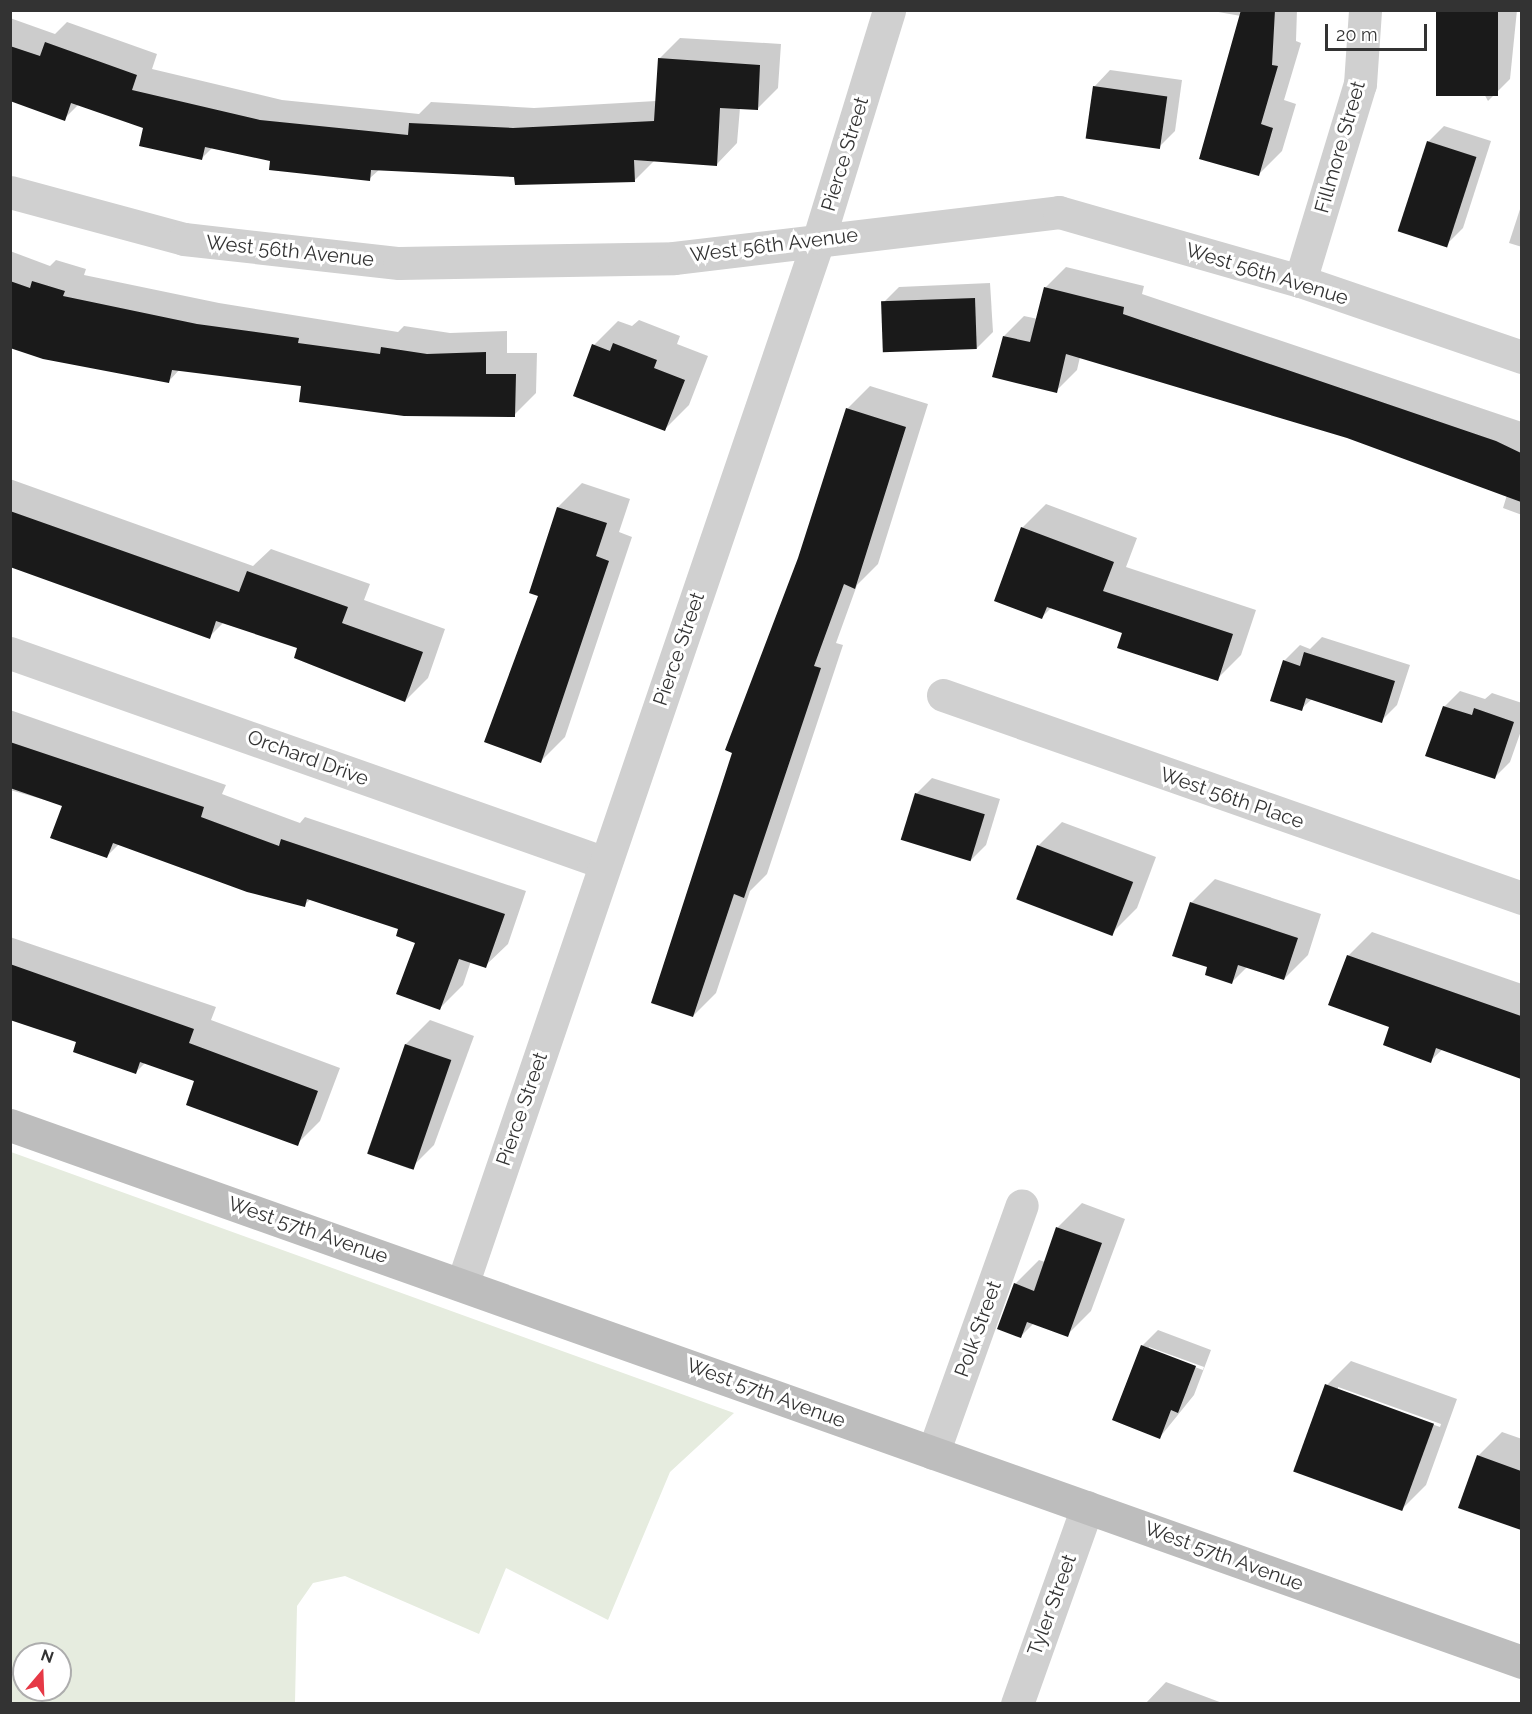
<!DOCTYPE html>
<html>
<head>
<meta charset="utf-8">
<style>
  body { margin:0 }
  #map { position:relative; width:1532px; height:1714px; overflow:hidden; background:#fff; font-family:Raleway,sans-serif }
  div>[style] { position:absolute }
  .green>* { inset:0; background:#e6ecdf }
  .shadow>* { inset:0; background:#0003 }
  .building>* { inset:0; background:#1a1a1a; transform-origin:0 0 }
  .street>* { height:33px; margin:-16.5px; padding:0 16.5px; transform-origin:16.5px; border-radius:16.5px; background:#d0d0d0 }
  .secondary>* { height:33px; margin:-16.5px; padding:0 16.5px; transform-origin:16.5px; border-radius:16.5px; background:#bdbdbd }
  span { translate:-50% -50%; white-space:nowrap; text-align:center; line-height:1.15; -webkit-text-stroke:6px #fff; paint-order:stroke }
  .street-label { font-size:20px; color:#333 }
  .frame { position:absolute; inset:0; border:12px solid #333; pointer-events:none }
  .north { position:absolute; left:12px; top:1642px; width:60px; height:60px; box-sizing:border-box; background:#fff; border:2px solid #adadad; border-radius:50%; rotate:19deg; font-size:16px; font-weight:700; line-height:24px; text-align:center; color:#333 }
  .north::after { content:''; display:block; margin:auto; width:21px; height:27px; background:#e63946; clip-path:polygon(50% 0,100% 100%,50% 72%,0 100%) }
  .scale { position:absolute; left:1325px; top:24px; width:102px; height:27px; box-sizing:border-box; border:3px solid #333; border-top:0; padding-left:8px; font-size:18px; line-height:21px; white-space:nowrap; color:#333; -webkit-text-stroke:4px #fff; paint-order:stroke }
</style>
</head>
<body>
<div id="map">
  <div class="green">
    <i style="clip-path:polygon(evenodd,11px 1152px,734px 1413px,670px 1472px,608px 1620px,506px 1568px,479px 1634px,345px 1576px,313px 1583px,297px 1606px,295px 1703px,11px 1703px,11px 1152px,24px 1654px,60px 1654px,60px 1690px,24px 1690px,24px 1654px)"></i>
  </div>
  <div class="shadow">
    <i style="clip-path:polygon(1207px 10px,1297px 10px,1296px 41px,1301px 43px,1284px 100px,1296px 104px,1282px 151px,1258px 175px,1241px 16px)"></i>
    <i style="clip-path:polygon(1438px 10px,1517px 10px,1510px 79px,1488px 101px)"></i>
    <i style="clip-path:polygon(10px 18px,55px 34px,67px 22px,157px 54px,152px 69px,282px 100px,419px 114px,431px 102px,534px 108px,656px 101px,659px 59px,680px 38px,781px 44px,778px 88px,757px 109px,740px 108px,737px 143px,717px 164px,655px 160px,635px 180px,380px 169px,369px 179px,213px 147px,201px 159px,145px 127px,79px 104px,64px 119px,10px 100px)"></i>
    <i style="clip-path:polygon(1110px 70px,1182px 80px,1175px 131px,1159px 147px,1094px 87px)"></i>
    <i style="clip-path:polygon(1444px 126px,1491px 141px,1463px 228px,1447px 244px,1428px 142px)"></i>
    <i style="clip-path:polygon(1522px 203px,1522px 247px,1509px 243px)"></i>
    <i style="clip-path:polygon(10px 251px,50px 266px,56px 260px,86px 269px,84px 275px,219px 303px,398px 332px,404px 326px,450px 333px,507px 331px,507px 353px,537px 353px,536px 393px,514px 415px,180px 369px,169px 381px,10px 345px)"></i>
    <i style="clip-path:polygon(1066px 267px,1144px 286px,1142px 294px,1522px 422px,1522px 515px,1503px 508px,1507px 495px,1347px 436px,1080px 357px,1077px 370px,1056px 391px,1004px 336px,1024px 316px,1038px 319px,1045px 288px)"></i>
    <i style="clip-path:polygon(990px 283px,993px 332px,977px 348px,883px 303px,899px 287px)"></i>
    <i style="clip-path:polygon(639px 320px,680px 336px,677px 344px,708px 356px,689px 405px,665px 429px,575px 395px,594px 345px,618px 321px,632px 326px)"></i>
    <i style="clip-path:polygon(870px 386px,928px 404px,878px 564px,857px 585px,836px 643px,843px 645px,767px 874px,750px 891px,716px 993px,693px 1016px,847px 409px)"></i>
    <i style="clip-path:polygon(10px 479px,253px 566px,271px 549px,370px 584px,364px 600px,445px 629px,428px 678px,405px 701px,299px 648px,224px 622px,209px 637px,10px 566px)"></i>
    <i style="clip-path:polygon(582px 483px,630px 499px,619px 532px,632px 537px,565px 737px,541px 761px,540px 595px,558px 507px)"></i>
    <i style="clip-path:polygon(1046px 504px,1137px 538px,1126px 567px,1256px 610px,1241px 655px,1217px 679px,1124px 633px,1052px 607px,1042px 617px,1022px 528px)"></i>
    <i style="clip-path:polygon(1322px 637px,1410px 665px,1397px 705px,1381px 721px,1312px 699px,1301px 709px,1284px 661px,1300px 645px,1310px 649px)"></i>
    <i style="clip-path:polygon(1460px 691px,1485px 699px,1492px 693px,1522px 703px,1522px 728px,1510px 762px,1494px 778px,1444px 707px)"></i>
    <i style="clip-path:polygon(10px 710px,226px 785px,222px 794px,300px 823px,305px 817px,526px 891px,508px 944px,485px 966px,471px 961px,463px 985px,440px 1008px,417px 942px,400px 928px,311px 899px,304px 905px,120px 843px,107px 856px,63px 805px,10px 790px)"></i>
    <i style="clip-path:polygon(932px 778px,1000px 799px,986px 845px,970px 861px,916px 794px)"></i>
    <i style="clip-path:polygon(1062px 822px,1156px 857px,1137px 908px,1113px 932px,1038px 846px)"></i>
    <i style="clip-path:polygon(1215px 879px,1321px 914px,1308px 955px,1284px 979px,1247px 967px,1232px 982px,1209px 966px,1191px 903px)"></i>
    <i style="clip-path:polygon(1372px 932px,1522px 984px,1522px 1077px,1443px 1049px,1430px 1061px,1391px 1026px,1348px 956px)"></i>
    <i style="clip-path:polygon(10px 937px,216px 1007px,211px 1020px,340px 1068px,320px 1121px,297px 1144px,196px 1080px,146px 1062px,136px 1072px,78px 1041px,10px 1018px)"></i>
    <i style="clip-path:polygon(430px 1020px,474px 1036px,434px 1145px,410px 1169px,367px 1153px,406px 1044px)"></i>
    <i style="clip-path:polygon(1082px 1203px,1125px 1219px,1091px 1311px,1067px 1335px,1034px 1323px,1021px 1336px,1015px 1284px,1039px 1260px,1045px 1262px,1058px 1227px)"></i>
    <i style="clip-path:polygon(evenodd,1158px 1330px,1211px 1350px,1194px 1395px,1160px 1437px,1142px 1346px,1158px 1330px,1149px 1347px,1204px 1367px,1203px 1370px,1149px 1350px,1149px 1347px)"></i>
    <i style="clip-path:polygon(evenodd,1351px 1361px,1457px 1399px,1426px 1485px,1402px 1509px,1327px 1385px,1351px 1361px,1338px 1387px,1441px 1424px,1440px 1427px,1338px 1391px,1338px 1387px)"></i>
    <i style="clip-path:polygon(1502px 1432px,1522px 1439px,1522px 1529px,1460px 1507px,1478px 1456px)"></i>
    <i style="clip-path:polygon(1166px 1682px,1225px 1704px,1145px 1704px)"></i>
  </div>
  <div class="building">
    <i style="clip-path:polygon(1241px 10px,1275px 10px,1272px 65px,1278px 66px,1261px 124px,1273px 128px,1259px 176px,1199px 159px)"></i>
    <i style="left:1436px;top:10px;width:62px;height:86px"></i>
    <i style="clip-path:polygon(45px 42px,137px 75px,132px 90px,260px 120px,408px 135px,409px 123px,513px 128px,654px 121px,658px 58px,760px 65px,758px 110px,720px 108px,717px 166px,634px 160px,635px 182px,515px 185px,514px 177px,371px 170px,370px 181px,269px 170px,270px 161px,205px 147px,202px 160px,139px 146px,143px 128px,71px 103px,65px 121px,10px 101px,10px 46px,40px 56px)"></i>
    <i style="left:1093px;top:86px;width:75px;height:53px;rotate:8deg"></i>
    <i style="left:1427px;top:141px;width:52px;height:95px;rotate:18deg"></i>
    <i style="clip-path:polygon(10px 281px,30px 288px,32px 281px,65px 291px,63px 296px,197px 324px,299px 338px,298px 343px,380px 354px,381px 347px,427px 354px,486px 352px,486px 374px,516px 374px,515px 417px,404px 416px,299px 402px,301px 386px,172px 370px,169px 383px,43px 359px,10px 348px)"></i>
    <i style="clip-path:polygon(1044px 287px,1124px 307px,1123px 314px,1496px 441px,1521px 453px,1521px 502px,1347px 438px,1066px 354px,1057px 393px,992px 377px,1003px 336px,1030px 342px)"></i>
    <i style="left:975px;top:298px;width:51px;height:94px;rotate:88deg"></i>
    <i style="clip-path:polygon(613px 343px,657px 360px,654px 368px,685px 380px,665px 431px,573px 396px,592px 344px,610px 351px)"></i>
    <i style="clip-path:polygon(846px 408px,906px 427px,855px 589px,844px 584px,814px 666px,821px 668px,744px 898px,734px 894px,693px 1017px,651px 1003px,732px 753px,725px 750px,798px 558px)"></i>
    <i style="clip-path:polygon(557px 507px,607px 523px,596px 556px,609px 561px,541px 763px,484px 742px,538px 596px,529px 593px)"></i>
    <i style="clip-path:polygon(10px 511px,239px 592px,247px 571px,348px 607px,342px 623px,423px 652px,405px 702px,294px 658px,297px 648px,216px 621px,210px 639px,10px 567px)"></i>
    <i style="clip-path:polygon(1021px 527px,1114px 562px,1103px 591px,1233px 634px,1218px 681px,1117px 648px,1122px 633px,1047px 607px,1042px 619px,994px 601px)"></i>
    <i style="clip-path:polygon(1304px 652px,1395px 681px,1382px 723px,1306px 698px,1302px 711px,1270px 701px,1283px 660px,1300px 666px)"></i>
    <i style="clip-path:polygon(1443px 706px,1472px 715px,1474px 708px,1514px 722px,1495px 779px,1425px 756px)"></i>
    <i style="clip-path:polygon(10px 742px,204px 807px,201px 817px,279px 846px,281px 839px,505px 914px,486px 968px,459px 959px,440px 1010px,396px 994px,415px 943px,396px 936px,398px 929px,307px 899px,305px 907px,247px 892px,113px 843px,107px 858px,50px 838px,62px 806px,10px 788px)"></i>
    <i style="left:915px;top:793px;width:73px;height:49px;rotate:17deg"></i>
    <i style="left:1037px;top:845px;width:103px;height:58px;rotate:21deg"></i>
    <i style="clip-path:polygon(1190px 902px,1298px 938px,1284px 980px,1238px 965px,1232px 984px,1205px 975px,1207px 967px,1172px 956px)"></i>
    <i style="clip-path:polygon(1347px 955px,1521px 1016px,1521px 1079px,1436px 1048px,1431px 1063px,1383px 1045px,1389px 1027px,1328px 1005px)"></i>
    <i style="clip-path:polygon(10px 964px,194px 1029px,189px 1043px,318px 1091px,298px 1146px,186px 1105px,194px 1081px,140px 1062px,136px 1074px,73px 1052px,76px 1042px,10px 1020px)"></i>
    <i style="left:405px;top:1044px;width:49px;height:116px;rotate:19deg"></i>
    <i style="clip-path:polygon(1056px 1227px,1102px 1243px,1068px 1337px,1027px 1322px,1021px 1338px,997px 1329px,1014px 1283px,1034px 1291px)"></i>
    <i style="clip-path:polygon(1141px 1345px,1196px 1366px,1178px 1413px,1171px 1410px,1160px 1439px,1112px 1420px)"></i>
    <i style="left:1325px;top:1384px;width:116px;height:93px;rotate:20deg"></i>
    <i style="clip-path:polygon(1477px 1455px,1521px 1471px,1521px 1530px,1458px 1508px)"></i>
  </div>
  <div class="street">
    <i style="left:10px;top:192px;width:180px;rotate:15.1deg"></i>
    <i style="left:184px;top:239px;width:216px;rotate:6.4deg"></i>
    <i style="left:399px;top:263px;width:275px;rotate:-1deg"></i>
    <i style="left:674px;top:258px;width:388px;rotate:-6.8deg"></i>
    <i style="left:1059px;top:212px;width:251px;rotate:16deg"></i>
    <i style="left:1300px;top:281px;width:235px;rotate:18.9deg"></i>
    <i style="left:1300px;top:281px;width:206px;rotate:-73.1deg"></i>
    <i style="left:1360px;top:84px;width:74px;rotate:-86.1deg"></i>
    <i style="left:10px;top:653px;width:631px;rotate:19.44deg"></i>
    <i style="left:943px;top:695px;width:614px;rotate:19.32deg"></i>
    <i style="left:462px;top:1285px;width:1106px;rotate:-71.17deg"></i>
    <i style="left:819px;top:238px;width:239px;rotate:-72.9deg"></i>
    <i style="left:933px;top:1453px;width:263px;rotate:-70.3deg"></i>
    <i style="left:1017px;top:1704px;width:209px;rotate:-70.4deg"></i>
  </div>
  <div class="secondary">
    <i style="left:10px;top:1125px;width:1605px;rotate:19.55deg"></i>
  </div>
  <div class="street-label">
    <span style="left:1340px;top:147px;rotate:-74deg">Fillmore Street</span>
    <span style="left:845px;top:154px;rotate:-73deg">Pierce Street</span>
    <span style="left:774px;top:245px;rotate:-7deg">West 56th Avenue</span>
    <span style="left:290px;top:251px;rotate:6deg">West 56th Avenue</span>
    <span style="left:1267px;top:274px;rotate:17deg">West 56th Avenue</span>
    <span style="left:679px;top:649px;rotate:-71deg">Pierce Street</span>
    <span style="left:308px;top:758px;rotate:20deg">Orchard Drive</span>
    <span style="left:1232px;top:798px;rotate:19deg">West 56th Place</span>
    <span style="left:522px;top:1109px;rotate:-71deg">Pierce Street</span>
    <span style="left:308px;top:1230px;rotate:19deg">West 57th Avenue</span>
    <span style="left:978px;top:1329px;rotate:-70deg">Polk Street</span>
    <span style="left:766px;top:1393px;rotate:20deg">West 57th Avenue</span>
    <span style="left:1224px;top:1556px;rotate:20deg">West 57th Avenue</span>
    <span style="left:1052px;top:1605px;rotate:-70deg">Tyler Street</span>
  </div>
  <div class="frame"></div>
  <div class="north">N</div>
  <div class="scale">20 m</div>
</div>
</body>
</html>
